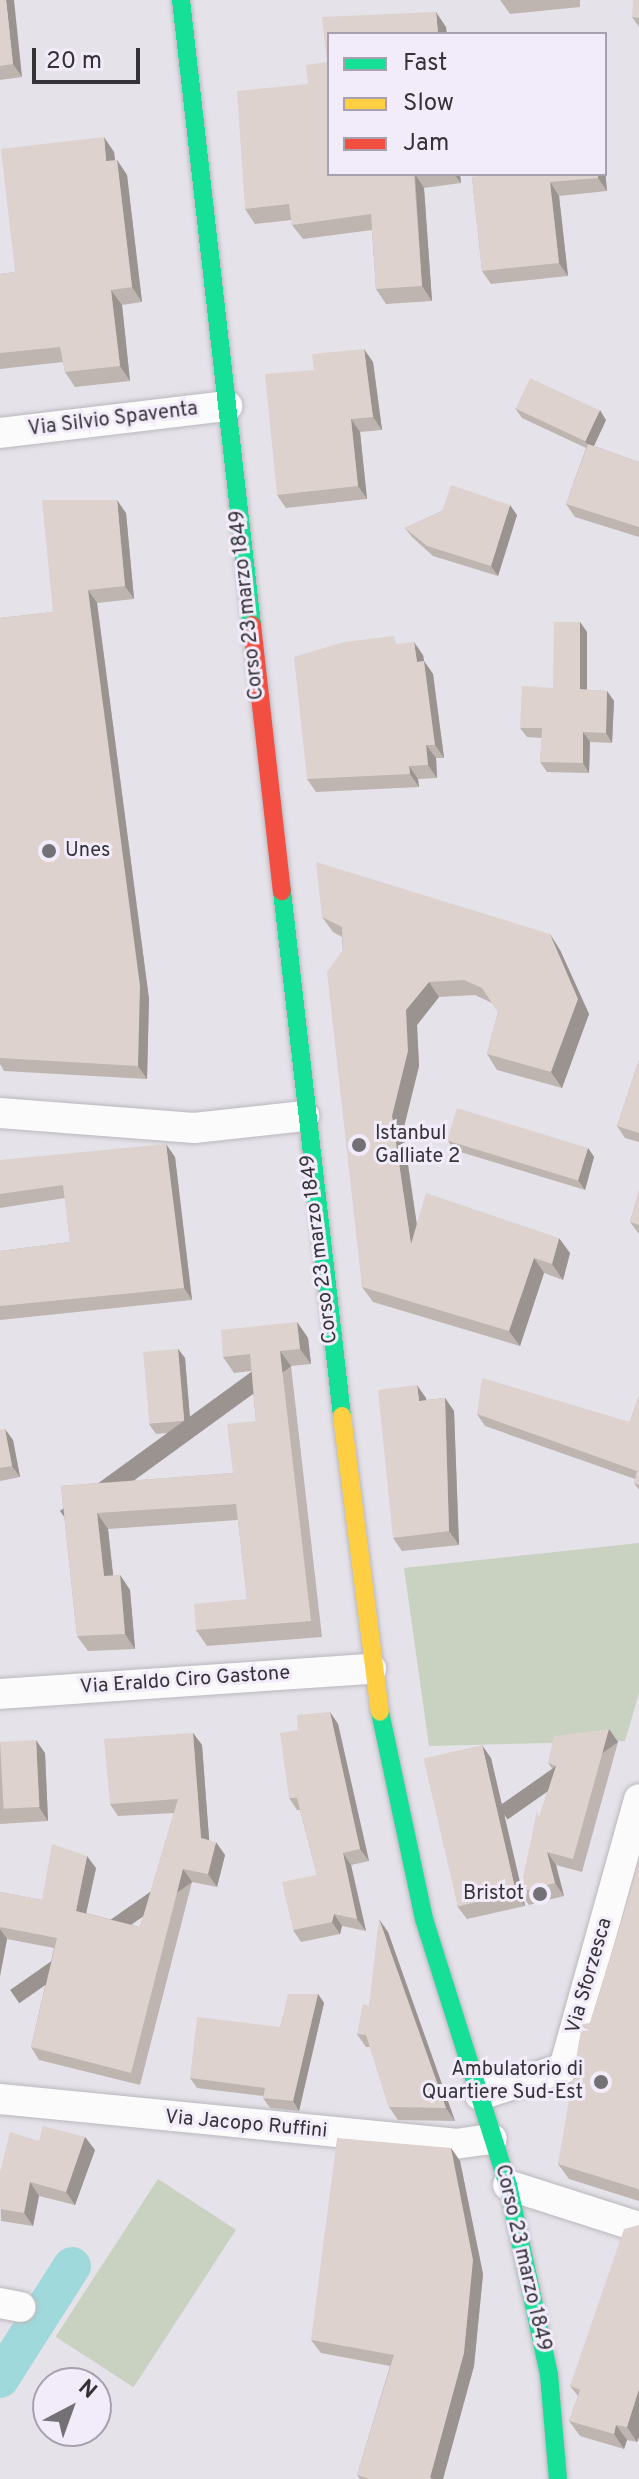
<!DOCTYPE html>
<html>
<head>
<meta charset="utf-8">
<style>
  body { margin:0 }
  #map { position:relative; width:639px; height:2479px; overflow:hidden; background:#e5e2ea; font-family:Overpass,sans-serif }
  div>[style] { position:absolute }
  .green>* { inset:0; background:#c9d2c0; transform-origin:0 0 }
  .canal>* { height:38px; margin:-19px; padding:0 19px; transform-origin:19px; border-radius:19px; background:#a0d9db }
  .roads { filter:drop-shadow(0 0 2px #bab7bd) drop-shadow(0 0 2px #bab7bd) }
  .street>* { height:30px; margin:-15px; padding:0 15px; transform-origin:15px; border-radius:15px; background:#fbfbfc }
  .fast>* { height:18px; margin:-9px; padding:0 9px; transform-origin:9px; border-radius:9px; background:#16e098 }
  .slow>* { height:18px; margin:-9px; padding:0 9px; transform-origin:9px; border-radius:9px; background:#ffcf43 }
  .jam>* { height:18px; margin:-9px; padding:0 9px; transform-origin:9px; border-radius:9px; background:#f24e42 }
  .wall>* { inset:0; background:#beb5b0 }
  .shaded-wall>* { inset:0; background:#9b9390; transform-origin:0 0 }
  .building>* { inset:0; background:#ddd2cd; transform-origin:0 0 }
  .dots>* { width:22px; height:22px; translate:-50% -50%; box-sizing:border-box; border:4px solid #f2ebfa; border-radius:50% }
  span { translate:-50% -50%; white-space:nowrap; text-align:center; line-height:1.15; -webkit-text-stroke:6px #f2ebfa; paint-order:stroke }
  .street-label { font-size:20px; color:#353338 }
  .poi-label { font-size:20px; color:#353338 }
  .left { translate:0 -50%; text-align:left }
  .right { translate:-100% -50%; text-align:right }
  .legend { position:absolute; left:327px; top:32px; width:280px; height:144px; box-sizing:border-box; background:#f2ebfa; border:2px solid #a6a1ac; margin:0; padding:10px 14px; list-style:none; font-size:24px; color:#353338 }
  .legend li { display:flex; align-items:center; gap:16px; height:40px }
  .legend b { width:40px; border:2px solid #a6a1ac }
  .north { position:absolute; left:32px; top:2367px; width:80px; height:80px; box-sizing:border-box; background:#f2ebfa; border:2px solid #a6a1ac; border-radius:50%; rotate:41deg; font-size:22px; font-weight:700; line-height:32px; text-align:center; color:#353338 }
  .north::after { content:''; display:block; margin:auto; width:28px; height:36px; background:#737076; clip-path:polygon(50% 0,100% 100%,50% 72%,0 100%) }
  .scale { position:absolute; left:32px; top:48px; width:108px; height:36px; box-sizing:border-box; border:4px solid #353338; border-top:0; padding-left:10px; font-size:24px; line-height:28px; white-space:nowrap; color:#353338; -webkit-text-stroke:6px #f2ebfa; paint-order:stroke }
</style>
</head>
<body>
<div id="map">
  <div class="green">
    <i style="clip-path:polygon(639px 1543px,639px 1693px,625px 1741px,429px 1746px,404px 1568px)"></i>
    <i style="left:158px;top:2179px;width:93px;height:188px;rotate:33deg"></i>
  </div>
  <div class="canal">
    <i style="left:0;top:2379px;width:134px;rotate:-57.5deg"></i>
  </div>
  <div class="roads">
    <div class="street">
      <i style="left:0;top:433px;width:229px;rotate:-6.8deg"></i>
      <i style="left:0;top:1113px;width:195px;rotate:4.4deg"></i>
      <i style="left:194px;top:1128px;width:111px;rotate:-6.2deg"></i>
      <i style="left:0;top:1694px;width:372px;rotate:-3.9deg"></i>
      <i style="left:480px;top:2095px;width:88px;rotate:-17.8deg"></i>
      <i style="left:564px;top:2068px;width:279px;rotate:-74.4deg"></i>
      <i style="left:0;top:2099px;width:457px;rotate:5.6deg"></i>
      <i style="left:455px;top:2144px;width:37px;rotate:-8deg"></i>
      <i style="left:508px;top:2185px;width:138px;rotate:17.8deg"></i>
      <i style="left:0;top:2303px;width:21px;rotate:11deg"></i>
    </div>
    <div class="fast">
      <i style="left:181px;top:0;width:629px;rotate:83.52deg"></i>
      <i style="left:282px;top:891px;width:528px;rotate:83.48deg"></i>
      <i style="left:380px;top:1712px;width:212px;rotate:78deg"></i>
      <i style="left:424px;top:1919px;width:279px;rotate:72.5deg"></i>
      <i style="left:508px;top:2185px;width:194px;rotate:77.8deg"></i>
      <i style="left:549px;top:2375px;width:104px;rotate:85.1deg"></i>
    </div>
    <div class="slow">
      <i style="left:342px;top:1416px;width:298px;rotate:82.7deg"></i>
    </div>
    <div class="jam">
      <i style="left:252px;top:625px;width:268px;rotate:83.6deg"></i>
    </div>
  </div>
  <div class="wall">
    <i style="clip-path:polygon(0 0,22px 77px,0 80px)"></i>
    <i style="clip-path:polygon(500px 0,580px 0,580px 7px,510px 14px)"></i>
    <i style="clip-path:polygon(639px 0,639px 27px,632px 17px)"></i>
    <i style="clip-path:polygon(446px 27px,329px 174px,460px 174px,461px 183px,424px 188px,432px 301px,386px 304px,376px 289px,372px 230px,303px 239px,292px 225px,292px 220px,255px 224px,245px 209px,308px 84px,327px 62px)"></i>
    <i style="clip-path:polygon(114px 152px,115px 160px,117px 160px,127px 175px,142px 302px,122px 305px,130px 381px,75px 387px,65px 372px,63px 362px,0 369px,0 274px,15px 272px)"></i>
    <i style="clip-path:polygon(605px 174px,607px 191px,559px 196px,568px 276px,491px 284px,482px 271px,472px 177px)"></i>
    <i style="clip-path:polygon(373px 362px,382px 430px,360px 432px,367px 499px,286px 508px,277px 495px,314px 370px)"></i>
    <i style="clip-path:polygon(515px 408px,606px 420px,594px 446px,639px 462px,639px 537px,575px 517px,566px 504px,586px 448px,522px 418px)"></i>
    <i style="clip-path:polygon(442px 511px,517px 515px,498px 576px,433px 556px,412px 537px,405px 528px)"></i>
    <i style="clip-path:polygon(126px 513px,134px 599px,97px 603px,149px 999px,147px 1079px,4px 1071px,0 1064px,0 618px,53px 612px)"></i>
    <i style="clip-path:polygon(580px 622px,587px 632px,587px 690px,607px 691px,614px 701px,612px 743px,590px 742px,589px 773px,547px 772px,540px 762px,542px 738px,527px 737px,520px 728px,553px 688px)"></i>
    <i style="clip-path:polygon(400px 644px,423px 655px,424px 661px,433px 674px,444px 758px,436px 758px,437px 778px,418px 779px,419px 787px,316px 792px,307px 779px)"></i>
    <i style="clip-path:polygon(322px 917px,560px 950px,589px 1014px,562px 1088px,497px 1070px,487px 1054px,498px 1012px,492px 1003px,475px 995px,439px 997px,417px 1025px,419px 1066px,403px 1131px,417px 1225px,570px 1253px,563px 1280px,544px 1273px,520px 1346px,373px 1302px,362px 1287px,342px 937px,333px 932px)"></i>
    <i style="clip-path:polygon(639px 1060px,639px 1142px,625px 1138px,617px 1126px)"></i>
    <i style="clip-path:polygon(448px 1141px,588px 1148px,594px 1157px,585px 1190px,454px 1150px)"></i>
    <i style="clip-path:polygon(175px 1157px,192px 1300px,0 1320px,0 1251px,70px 1242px,65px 1198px,0 1208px,0 1160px)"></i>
    <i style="clip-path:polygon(639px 1191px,639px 1234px,630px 1222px)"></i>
    <i style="clip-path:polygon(297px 1322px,308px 1338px,311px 1364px,291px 1366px,322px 1637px,207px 1646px,196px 1630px,247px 1599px,238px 1520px,108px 1529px,113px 1576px,120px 1575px,130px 1590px,135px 1649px,88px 1651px,77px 1636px,61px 1486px,233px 1473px,256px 1421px,251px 1371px,234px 1373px,223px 1357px)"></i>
    <i style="clip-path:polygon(178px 1349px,185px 1358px,191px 1431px,156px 1434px,149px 1424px)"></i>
    <i style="clip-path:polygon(639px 1395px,639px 1490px,634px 1483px,635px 1479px,485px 1426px,477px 1414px,630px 1422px)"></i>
    <i style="clip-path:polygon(426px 1398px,426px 1400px,445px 1398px,454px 1411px,459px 1545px,402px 1551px,393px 1538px)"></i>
    <i style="clip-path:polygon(0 1430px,13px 1440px,20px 1477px,0 1481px)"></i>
    <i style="clip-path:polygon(330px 1712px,338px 1724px,369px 1861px,351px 1865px,366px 1931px,342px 1926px,340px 1934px,301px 1942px,293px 1930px,317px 1875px,300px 1810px,297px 1810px,289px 1798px,298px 1730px)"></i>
    <i style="clip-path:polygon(193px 1733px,202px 1745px,209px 1841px,225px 1855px,217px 1887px,192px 1882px,140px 2085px,39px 2060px,31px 2047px,54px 1948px,7px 1939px,0 1976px,0 1892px,42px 1900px,96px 1868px,86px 1913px,140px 1927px,174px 1813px,118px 1816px,110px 1804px)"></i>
    <i style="clip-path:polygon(618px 1742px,582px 1872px,556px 1865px,564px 1896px,529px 1905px,523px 1896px,525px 1906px,467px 1919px,457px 1906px,491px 1758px,521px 1887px,540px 1815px,554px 1771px,548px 1763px)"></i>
    <i style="clip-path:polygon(0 1743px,45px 1753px,48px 1821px,0 1824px)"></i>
    <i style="clip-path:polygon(639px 1864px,639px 2201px,569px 2179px,558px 2164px,590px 2023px)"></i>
    <i style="clip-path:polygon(388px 1932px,455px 2121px,398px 2120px,389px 2107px,370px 2047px,366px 2047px,357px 2034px,369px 2006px)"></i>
    <i style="clip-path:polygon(318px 1994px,324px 2003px,299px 2111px,270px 2108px,263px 2098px,263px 2096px,197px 2088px,190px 2078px,280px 2027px)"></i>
    <i style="clip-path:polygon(85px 2137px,95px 2150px,75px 2205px,39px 2196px,33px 2226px,1px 2221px,0 2173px,39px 2141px)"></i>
    <i style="clip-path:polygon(451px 2148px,460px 2161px,483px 2274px,474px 2366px,443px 2479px,360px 2479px,357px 2475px,390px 2366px,321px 2353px,311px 2340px)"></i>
    <i style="clip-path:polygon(639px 2225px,639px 2437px,637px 2442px,627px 2440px,624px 2449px,580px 2436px,569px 2421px,578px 2396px,570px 2386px)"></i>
  </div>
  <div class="shaded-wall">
    <i style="clip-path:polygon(6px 0,14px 0,22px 77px,13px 64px)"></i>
    <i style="clip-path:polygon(436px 12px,446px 27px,447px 34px,438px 34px)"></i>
    <i style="clip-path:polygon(104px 137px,114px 152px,117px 176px,106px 161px)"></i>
    <i style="clip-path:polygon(117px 160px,127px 175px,142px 302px,132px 287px)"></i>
    <i style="clip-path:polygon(605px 167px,607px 191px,598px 178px,598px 174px,605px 174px)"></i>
    <i style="clip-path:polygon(415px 174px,424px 188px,432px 301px,422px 286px)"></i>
    <i style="clip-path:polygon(454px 174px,460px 174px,461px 183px)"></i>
    <i style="clip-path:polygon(550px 182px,559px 196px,568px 276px,559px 263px)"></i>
    <i style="clip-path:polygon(111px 290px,122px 305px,130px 381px,120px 366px)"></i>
    <i style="clip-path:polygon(364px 349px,373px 362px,382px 430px,373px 417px)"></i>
    <i style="clip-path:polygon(600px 410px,606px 420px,592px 450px,585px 441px)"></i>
    <i style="clip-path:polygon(351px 419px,360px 432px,367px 499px,358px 486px)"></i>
    <i style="clip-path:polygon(117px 500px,126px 513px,134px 599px,125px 586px)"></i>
    <i style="clip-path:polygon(510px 505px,517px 515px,498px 576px,491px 566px)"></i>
    <i style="clip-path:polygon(88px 590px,97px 603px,149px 999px,147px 1079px,138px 1066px)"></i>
    <i style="clip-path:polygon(580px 622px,587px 632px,587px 699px,580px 689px)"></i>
    <i style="clip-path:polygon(414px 642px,423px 655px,426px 672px,424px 661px,433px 674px,444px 758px,435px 745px,417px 662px)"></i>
    <i style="clip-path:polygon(607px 691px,614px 701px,612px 743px,606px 733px)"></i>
    <i style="clip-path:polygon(583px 732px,590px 742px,589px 773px,583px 763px)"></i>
    <i style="clip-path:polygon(426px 745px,436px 758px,437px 778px,428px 765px)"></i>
    <i style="clip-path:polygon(409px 766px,418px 779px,419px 787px,410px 774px)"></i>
    <i style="clip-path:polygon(550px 934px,560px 950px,589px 1014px,562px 1088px,551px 1072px)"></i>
    <i style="clip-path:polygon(429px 982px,439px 997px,417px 1025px,419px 1066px,403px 1131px,422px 1260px,411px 1244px,392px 1116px,406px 1010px)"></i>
    <i style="clip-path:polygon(166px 1144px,175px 1157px,192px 1300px,184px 1288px)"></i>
    <i style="clip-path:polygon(588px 1148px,594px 1157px,585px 1190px,578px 1180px)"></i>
    <i style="clip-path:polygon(559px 1238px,570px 1253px,563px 1280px,552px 1264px)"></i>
    <i style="clip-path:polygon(534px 1258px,544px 1273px,520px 1346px,509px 1331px)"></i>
    <i style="clip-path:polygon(297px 1322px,308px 1338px,311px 1364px,300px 1349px)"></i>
    <i style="clip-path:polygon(178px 1349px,185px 1358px,191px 1431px,184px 1421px)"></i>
    <i style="left:280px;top:1351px;width:19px;height:272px;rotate:54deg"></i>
    <i style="clip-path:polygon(417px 1385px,426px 1398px,428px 1414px,419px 1401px)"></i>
    <i style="clip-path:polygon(445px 1398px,454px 1411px,459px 1545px,449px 1531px)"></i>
    <i style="clip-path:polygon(5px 1429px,13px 1440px,20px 1477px,12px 1466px)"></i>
    <i style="clip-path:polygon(97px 1513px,108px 1529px,115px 1592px,104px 1576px)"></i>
    <i style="clip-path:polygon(120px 1575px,130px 1590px,135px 1649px,125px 1634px)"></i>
    <i style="clip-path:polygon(330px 1712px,338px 1724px,369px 1861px,360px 1849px)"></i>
    <i style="left:609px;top:1729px;width:16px;height:135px;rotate:55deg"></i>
    <i style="clip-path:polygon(193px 1733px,202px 1745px,210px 1851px,201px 1838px)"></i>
    <i style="clip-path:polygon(36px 1740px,45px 1753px,48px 1821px,39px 1807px)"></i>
    <i style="clip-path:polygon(482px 1745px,491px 1758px,522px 1891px,520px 1892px,523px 1896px,525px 1906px,516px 1893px)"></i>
    <i style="clip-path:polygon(216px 1842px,225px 1855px,217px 1887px,208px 1874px)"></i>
    <i style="clip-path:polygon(547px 1852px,556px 1865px,564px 1896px,555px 1883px)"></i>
    <i style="clip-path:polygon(343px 1853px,351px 1865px,366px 1931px,357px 1919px)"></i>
    <i style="clip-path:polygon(87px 1856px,96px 1868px,84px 1923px,76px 1911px)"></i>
    <i style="left:183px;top:1869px;width:16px;height:211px;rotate:55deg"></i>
    <i style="clip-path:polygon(334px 1914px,342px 1926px,340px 1934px,332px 1922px)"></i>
    <i style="clip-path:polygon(379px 1919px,388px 1932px,455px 2121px,446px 2108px)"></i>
    <i style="clip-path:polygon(0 1929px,7px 1939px,0 1976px)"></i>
    <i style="clip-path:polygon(318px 1994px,324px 2003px,299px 2111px,293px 2101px)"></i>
    <i style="clip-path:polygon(85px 2137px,95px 2150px,75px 2205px,66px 2192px)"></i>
    <i style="clip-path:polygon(451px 2148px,460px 2161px,483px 2274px,474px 2366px,443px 2479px,430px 2479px)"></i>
    <i style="clip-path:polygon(30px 2182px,39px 2196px,33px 2226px,24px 2213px)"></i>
    <i style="clip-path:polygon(639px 2389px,639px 2437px,637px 2442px,627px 2427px)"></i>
    <i style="clip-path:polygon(616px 2425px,627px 2440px,624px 2449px,614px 2434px)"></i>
  </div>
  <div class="building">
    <i style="clip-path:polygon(0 0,6px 0,13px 64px,0 66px)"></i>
    <i style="clip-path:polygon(633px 0,639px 0,639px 18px,632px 17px)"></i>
    <i style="clip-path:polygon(436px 12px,438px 34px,329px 34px,329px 174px,414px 174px,422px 286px,376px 289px,371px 214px,292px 225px,289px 204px,245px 209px,237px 91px,308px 84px,306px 65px,327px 62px,322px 17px)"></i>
    <i style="clip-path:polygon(104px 137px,106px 161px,117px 160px,132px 287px,111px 290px,120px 366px,65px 372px,60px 347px,0 353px,0 274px,15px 272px,1px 149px)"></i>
    <i style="clip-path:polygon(500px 174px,598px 174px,598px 178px,550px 182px,559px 263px,482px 271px,472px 177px)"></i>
    <i style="clip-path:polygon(364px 349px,373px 417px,351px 419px,358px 486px,277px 495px,265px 374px,314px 370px,312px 354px)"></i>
    <i style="left:530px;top:378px;width:77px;height:34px;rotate:25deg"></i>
    <i style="clip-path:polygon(588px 444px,639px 462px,639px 527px,566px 504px)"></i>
    <i style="clip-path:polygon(451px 485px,510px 505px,491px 566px,427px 546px,405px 528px,442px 511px)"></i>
    <i style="clip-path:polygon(42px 500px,117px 500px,125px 586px,88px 590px,140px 986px,138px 1066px,0 1058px,0 618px,53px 612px)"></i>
    <i style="clip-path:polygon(554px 622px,580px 622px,580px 689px,607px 691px,606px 733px,583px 732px,583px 763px,540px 762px,542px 728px,520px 728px,522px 686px,553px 688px)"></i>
    <i style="clip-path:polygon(394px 636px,396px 644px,414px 642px,417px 662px,424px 661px,435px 745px,426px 745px,428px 765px,409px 766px,410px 774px,307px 779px,294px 657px,344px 642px)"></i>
    <i style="clip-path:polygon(316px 862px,550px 934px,578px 999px,551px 1072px,487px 1054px,498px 1012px,482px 988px,464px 980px,429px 982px,406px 1010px,408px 1051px,392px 1116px,411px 1244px,426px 1193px,559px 1238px,552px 1264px,534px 1258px,509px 1331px,362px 1287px,327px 972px,343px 950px,342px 927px,322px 917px)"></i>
    <i style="clip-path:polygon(639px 1060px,639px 1133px,617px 1126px)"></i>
    <i style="left:457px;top:1108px;width:137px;height:34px;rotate:17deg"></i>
    <i style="clip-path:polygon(166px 1144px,184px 1288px,0 1306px,0 1251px,70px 1242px,63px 1185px,0 1194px,0 1160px)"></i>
    <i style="clip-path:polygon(639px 1191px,639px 1225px,630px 1222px)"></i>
    <i style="clip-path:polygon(297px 1322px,300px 1349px,280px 1351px,311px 1621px,196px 1630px,194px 1604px,247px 1599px,236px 1504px,97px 1513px,104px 1576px,120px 1575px,125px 1634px,77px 1636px,61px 1486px,233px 1473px,227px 1424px,256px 1421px,250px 1354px,223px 1357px,221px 1330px)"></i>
    <i style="left:178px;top:1349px;width:72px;height:35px;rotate:85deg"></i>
    <i style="clip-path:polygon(482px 1378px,630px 1422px,639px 1395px,639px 1485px,634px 1483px,637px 1471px,477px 1414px)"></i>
    <i style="clip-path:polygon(417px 1385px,419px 1401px,445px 1398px,449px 1531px,393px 1538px,378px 1390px)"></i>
    <i style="clip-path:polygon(5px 1429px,12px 1466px,0 1468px,0 1430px)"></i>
    <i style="clip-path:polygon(330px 1712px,360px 1849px,343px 1853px,357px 1919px,334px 1914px,332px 1922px,293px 1930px,282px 1882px,317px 1875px,297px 1798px,289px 1798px,280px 1733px,298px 1730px,297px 1715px)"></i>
    <i style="clip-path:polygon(609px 1729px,573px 1859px,547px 1852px,555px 1883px,520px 1892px,537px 1811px,539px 1818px,556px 1766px,548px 1763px,554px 1736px)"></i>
    <i style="clip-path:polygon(193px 1733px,201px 1838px,216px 1842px,208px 1874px,183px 1869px,131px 2073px,31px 2047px,57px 1938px,0 1927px,0 1892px,42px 1900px,52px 1844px,87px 1856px,76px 1911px,140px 1927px,178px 1799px,110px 1804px,104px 1739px)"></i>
    <i style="left:36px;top:1740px;width:67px;height:36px;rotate:87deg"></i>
    <i style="left:482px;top:1745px;width:152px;height:60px;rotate:77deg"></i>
    <i style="clip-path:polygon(639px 1864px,639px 2191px,638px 2189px,558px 2164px,582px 2024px,590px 2023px)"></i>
    <i style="clip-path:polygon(379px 1919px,446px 2108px,389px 2107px,366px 2035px,357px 2034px,363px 2004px,369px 2006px)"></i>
    <i style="clip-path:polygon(288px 1994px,318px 1994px,293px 2101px,263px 2098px,265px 2088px,190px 2078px,197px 2017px,280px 2027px)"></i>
    <i style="clip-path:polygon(43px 2126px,85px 2137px,66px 2192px,30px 2182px,24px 2213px,0 2209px,0 2173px,10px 2132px,39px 2141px)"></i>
    <i style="clip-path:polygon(337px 2138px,451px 2148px,473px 2260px,464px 2353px,430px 2478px,433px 2479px,369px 2479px,357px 2475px,394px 2355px,311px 2340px)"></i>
    <i style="clip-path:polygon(639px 2225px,639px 2389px,627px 2427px,616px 2425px,614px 2434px,569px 2421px,580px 2390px,570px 2386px,624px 2229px)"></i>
  </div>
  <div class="dots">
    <i style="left:49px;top:851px;background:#737076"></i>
    <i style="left:359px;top:1145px;background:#737076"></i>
    <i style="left:540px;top:1894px;background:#737076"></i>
    <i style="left:601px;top:2082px;background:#737076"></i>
  </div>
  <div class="street-label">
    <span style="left:113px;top:420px;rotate:-7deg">Via Silvio Spaventa</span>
    <span style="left:248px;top:605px;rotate:-96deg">Corso 23 marzo 1849</span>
    <span style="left:320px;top:1249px;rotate:-97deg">Corso 23 marzo 1849</span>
    <span style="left:185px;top:1681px;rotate:-4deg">Via Eraldo Ciro Gastone</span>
    <span style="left:590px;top:1976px;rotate:-74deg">Via Sforzesca</span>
    <span style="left:246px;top:2125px;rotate:5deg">Via Jacopo Ruffini</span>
    <span style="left:522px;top:2258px;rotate:77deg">Corso 23 marzo 1849</span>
  </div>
  <div class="poi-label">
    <span class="left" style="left:65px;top:851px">Unes</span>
    <span class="left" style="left:375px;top:1146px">Istanbul<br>Galliate 2</span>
    <span class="right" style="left:524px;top:1894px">Bristot</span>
    <span class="right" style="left:583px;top:2082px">Ambulatorio di<br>Quartiere Sud-Est</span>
  </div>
  <ul class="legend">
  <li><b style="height:10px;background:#16e098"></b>Fast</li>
  <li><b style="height:10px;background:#ffcf43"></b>Slow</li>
  <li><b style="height:10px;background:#f24e42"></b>Jam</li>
  </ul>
  <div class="north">N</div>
  <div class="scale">20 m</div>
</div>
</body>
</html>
